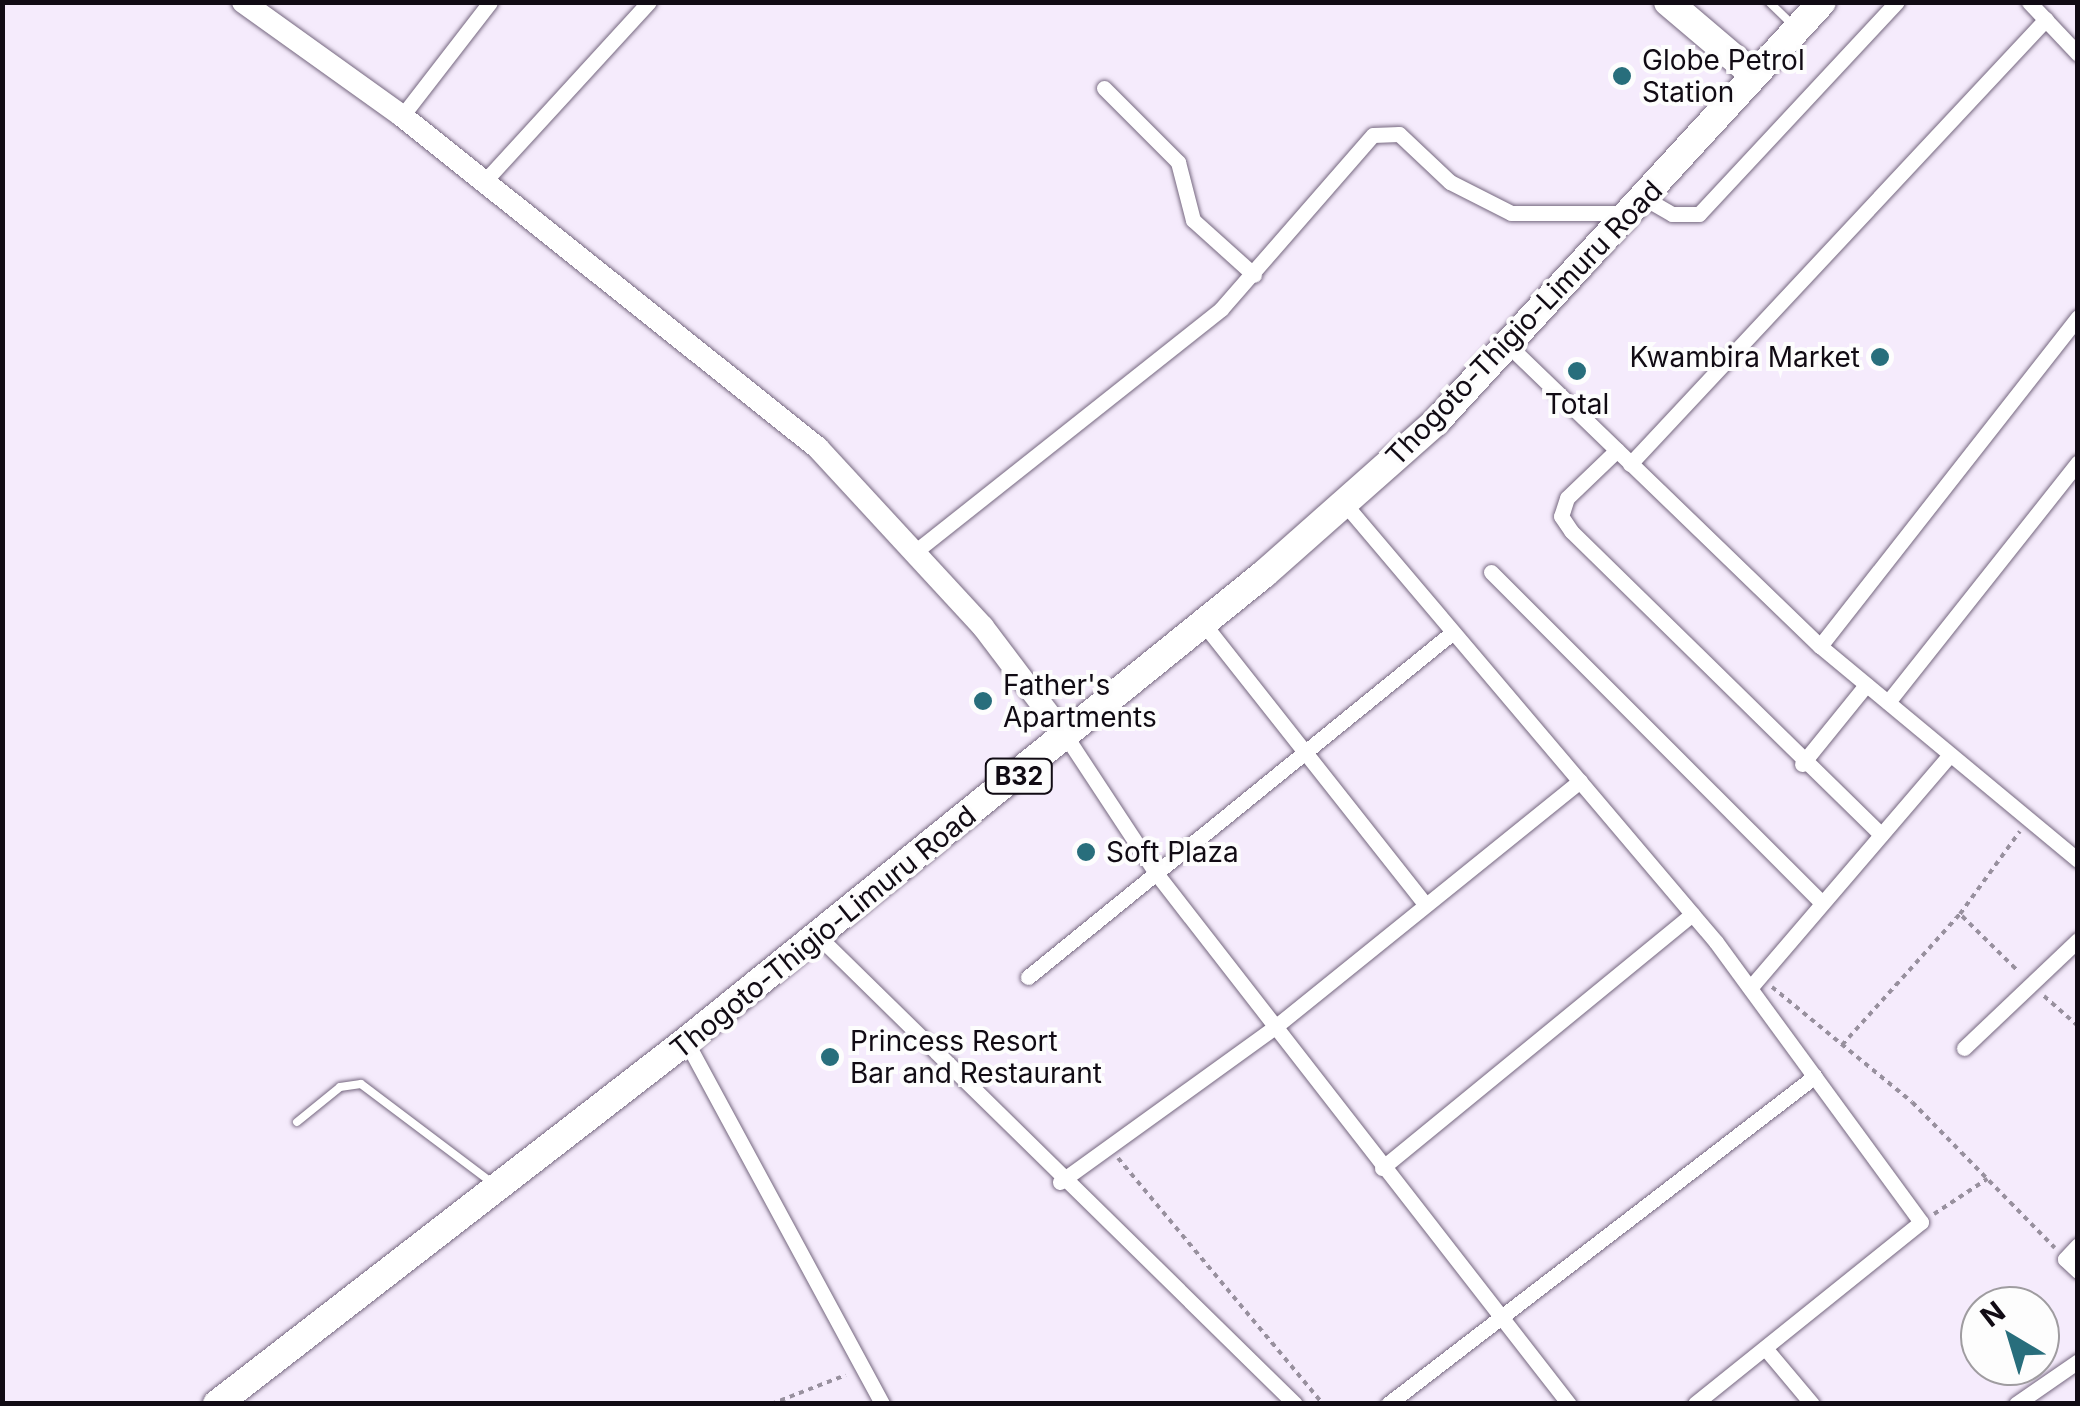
<!DOCTYPE html>
<html>
<head>
<meta charset="utf-8">
<style>
  body { margin:0 }
  #map { position:relative; width:2080px; height:1406px; overflow:hidden; background:#f5ebfc; font-family:Inter,sans-serif }
  div>[style] { position:absolute }
  .path>* { height:4px; margin-top:-2px; transform-origin:0; background:repeating-linear-gradient(90deg,#98909e 0 5px,transparent 0 10px) }
  .roads { filter:drop-shadow(0 0 2px #75677f) drop-shadow(0 0 2px #75677f) }
  .lane>* { height:8px; margin:-4px; padding:0 4px; transform-origin:4px; border-radius:4px; background:#fff }
  .street>* { height:15px; margin:-7.5px; padding:0 7.5px; transform-origin:7.5px; border-radius:7.5px; background:#fff }
  .secondary>* { height:22px; margin:-11px; padding:0 11px; transform-origin:11px; border-radius:11px; background:#fff }
  .highway>* { height:28px; margin:-14px; padding:0 14px; transform-origin:14px; border-radius:14px; background:#fff }
  .dots>* { width:28px; height:28px; translate:-50% -50%; box-sizing:border-box; border:5px solid #fdfdfd; border-radius:50% }
  span { translate:-50% -50%; white-space:nowrap; text-align:center; line-height:1.15; -webkit-text-stroke:8px #fdfdfd; paint-order:stroke }
  .shield-label span { padding:2px 8px; background:#fdfdfd; border:2px solid; border-radius:8px; -webkit-text-stroke-width:0 }
  .shield-label { font-size:25px; color:#110b14; font-weight:700 }
  .poi-label { font-size:28px; color:#110b14 }
  .left { translate:0 -50%; text-align:left }
  .right { translate:-100% -50%; text-align:right }
  .street-label { font-size:28px; color:#110b14 }
  .frame { position:absolute; inset:0; border:5px solid #110b14; pointer-events:none }
  .north { position:absolute; left:1960px; top:1286px; width:100px; height:100px; box-sizing:border-box; background:#fdfdfd; border:2px solid #9f9ca0; border-radius:50%; rotate:322deg; font-size:28px; font-weight:700; line-height:40px; text-align:center; color:#110b14 }
  .north::after { content:''; display:block; margin:auto; width:35px; height:45px; background:#286e7c; clip-path:polygon(50% 0,100% 100%,50% 72%,0 100%) }
</style>
</head>
<body>
<div id="map">
  <div class="path">
    <i style="left:1962px;top:916px;width:80px;rotate:44.5deg"></i>
    <i style="left:1772px;top:987px;width:181px;rotate:39.4deg"></i>
    <i style="left:1912px;top:1102px;width:204px;rotate:45.6deg"></i>
    <i style="left:2044px;top:996px;width:45px;rotate:41.4deg"></i>
    <i style="left:1842px;top:1045px;width:176px;rotate:-48deg"></i>
    <i style="left:1960px;top:914px;width:102px;rotate:-54.1deg"></i>
    <i style="left:1118px;top:1158px;width:320px;rotate:50.2deg"></i>
    <i style="left:1934px;top:1214px;width:64px;rotate:-33.4deg"></i>
    <i style="left:771px;top:1404px;width:80px;rotate:-21.1deg"></i>
  </div>
  <div class="roads">
    <div class="lane">
      <i style="left:1769px;top:2px;width:35px;rotate:44deg"></i>
      <i style="left:297px;top:1122px;width:55px;rotate:-39.1deg"></i>
      <i style="left:340px;top:1087px;width:21px;rotate:-8deg"></i>
      <i style="left:361px;top:1084px;width:163px;rotate:37deg"></i>
    </div>
    <div class="street">
      <i style="left:2029px;top:2px;width:71px;rotate:46.7deg"></i>
      <i style="left:1104px;top:88px;width:105px;rotate:45deg"></i>
      <i style="left:1178px;top:162px;width:60px;rotate:75.5deg"></i>
      <i style="left:1193px;top:220px;width:82px;rotate:42deg"></i>
      <i style="left:402px;top:116px;width:144px;rotate:-52.3deg"></i>
      <i style="left:482px;top:184px;width:247px;rotate:-47.5deg"></i>
      <i style="left:1646px;top:199px;width:30px;rotate:30deg"></i>
      <i style="left:1672px;top:214px;width:27px"></i>
      <i style="left:1699px;top:214px;width:290px;rotate:-47deg"></i>
      <i style="left:1505px;top:342px;width:438px;rotate:44deg"></i>
      <i style="left:1820px;top:646px;width:335px;rotate:39.7deg"></i>
      <i style="left:1617px;top:450px;width:69px;rotate:136.2deg"></i>
      <i style="left:1567px;top:498px;width:19px;rotate:108deg"></i>
      <i style="left:1561px;top:516px;width:18px;rotate:56deg"></i>
      <i style="left:1571px;top:531px;width:434px;rotate:44.4deg"></i>
      <i style="left:1630px;top:464px;width:609px;rotate:-46.93deg"></i>
      <i style="left:1344px;top:503px;width:575px;rotate:49.72deg"></i>
      <i style="left:1716px;top:942px;width:347px;rotate:53.8deg"></i>
      <i style="left:1921px;top:1222px;width:290px;rotate:141.2deg"></i>
      <i style="left:916px;top:551px;width:389px;rotate:-38.4deg"></i>
      <i style="left:1221px;top:309px;width:231px;rotate:-48.9deg"></i>
      <i style="left:1373px;top:135px;width:26px;rotate:-2deg"></i>
      <i style="left:1399px;top:134px;width:70px;rotate:43.3deg"></i>
      <i style="left:1450px;top:182px;width:68px;rotate:26.9deg"></i>
      <i style="left:1511px;top:213px;width:119px"></i>
      <i style="left:1491px;top:572px;width:468px;rotate:45deg"></i>
      <i style="left:1203px;top:623px;width:358px;rotate:51.7deg"></i>
      <i style="left:1820px;top:646px;width:418px;rotate:-51.9deg"></i>
      <i style="left:1888px;top:702px;width:306px;rotate:-51.6deg"></i>
      <i style="left:1067px;top:738px;width:162px;rotate:56.6deg"></i>
      <i style="left:1156px;top:873px;width:673px;rotate:52.13deg"></i>
      <i style="left:1802px;top:764px;width:102px;rotate:-51deg"></i>
      <i style="left:816px;top:934px;width:671px;rotate:44.46deg"></i>
      <i style="left:1028px;top:977px;width:547px;rotate:-39.07deg"></i>
      <i style="left:1750px;top:988px;width:307px;rotate:-49.4deg"></i>
      <i style="left:686px;top:1041px;width:413px;rotate:61.6deg"></i>
      <i style="left:1964px;top:1048px;width:157px;rotate:-43.5deg"></i>
      <i style="left:1382px;top:1168px;width:401px;rotate:-39.3deg"></i>
      <i style="left:1060px;top:1182px;width:265px;rotate:-35.8deg"></i>
      <i style="left:1275px;top:1027px;width:392px;rotate:-38.9deg"></i>
      <i style="left:2078px;top:1245px;width:19px;rotate:133deg"></i>
      <i style="left:2065px;top:1259px;width:18px;rotate:43deg"></i>
      <i style="left:1765px;top:1348px;width:73px;rotate:50deg"></i>
      <i style="left:1388px;top:1404px;width:538px;rotate:-37.53deg"></i>
      <i style="left:2016px;top:1404px;width:75px;rotate:-34.7deg"></i>
    </div>
    <div class="secondary">
      <i style="left:243px;top:2px;width:196px;rotate:35.6deg"></i>
      <i style="left:402px;top:116px;width:532px;rotate:38.59deg"></i>
      <i style="left:818px;top:448px;width:243px;rotate:47.3deg"></i>
      <i style="left:983px;top:627px;width:139px;rotate:52.9deg"></i>
    </div>
    <div class="highway">
      <i style="left:1668px;top:2px;width:113px;rotate:40.3deg"></i>
      <i style="left:217px;top:1404px;width:593px;rotate:-37.74deg"></i>
      <i style="left:686px;top:1041px;width:743px;rotate:-38.94deg"></i>
      <i style="left:1264px;top:574px;width:230px;rotate:-41.5deg"></i>
      <i style="left:1436px;top:422px;width:570px;rotate:-47.42deg"></i>
    </div>
  </div>
  <div class="dots">
    <i style="left:1622px;top:76px;background:#286e7c"></i>
    <i style="left:1880px;top:357px;background:#286e7c"></i>
    <i style="left:1577px;top:371px;background:#286e7c"></i>
    <i style="left:983px;top:701px;background:#286e7c"></i>
    <i style="left:1086px;top:852px;background:#286e7c"></i>
    <i style="left:830px;top:1057px;background:#286e7c"></i>
  </div>
  <div class="shield-label">
    <span style="left:1019px;top:776px">B32</span>
  </div>
  <div class="poi-label">
    <span class="left" style="left:1642px;top:76px">Globe Petrol<br>Station</span>
    <span class="right" style="left:1860px;top:357px">Kwambira Market</span>
    <span style="left:1577px;top:404px">Total</span>
    <span class="left" style="left:1003px;top:701px">Father's<br>Apartments</span>
    <span class="left" style="left:1106px;top:852px">Soft Plaza</span>
    <span class="left" style="left:850px;top:1057px">Princess Resort<br>Bar and Restaurant</span>
  </div>
  <div class="street-label">
    <span style="left:1524px;top:323px;rotate:-46deg">Thogoto-Thigio-Limuru Road</span>
    <span style="left:823px;top:932px;rotate:-39deg">Thogoto-Thigio-Limuru Road</span>
  </div>
  <div class="frame"></div>
  <div class="north">N</div>
</div>
</body>
</html>
